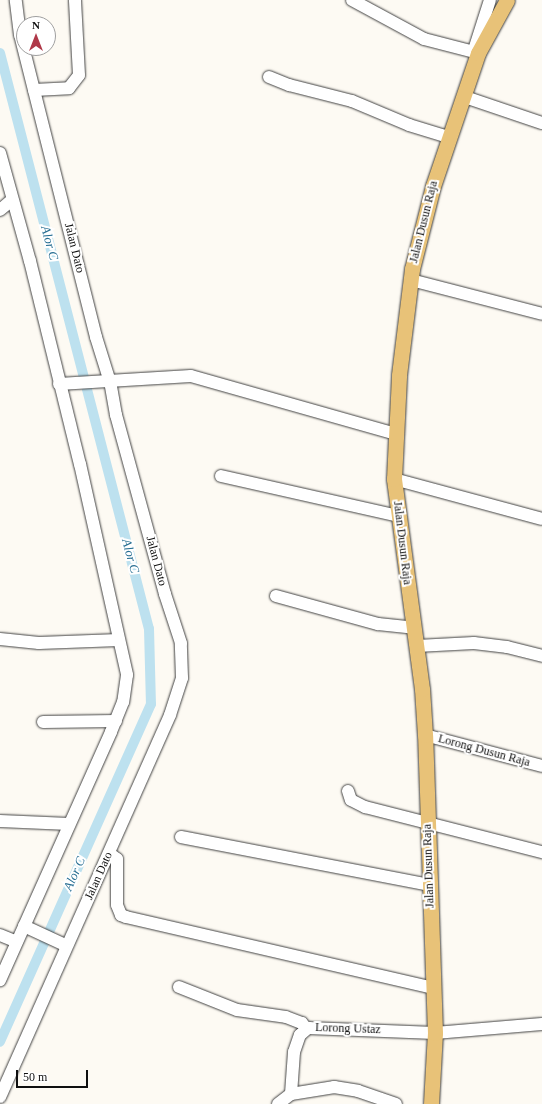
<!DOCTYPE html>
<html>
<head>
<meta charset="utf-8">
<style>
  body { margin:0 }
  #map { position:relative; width:542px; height:1104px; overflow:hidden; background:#fdfaf3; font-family:Georgia,serif }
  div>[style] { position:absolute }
  .canal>* { height:10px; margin:-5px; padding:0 5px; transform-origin:5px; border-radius:5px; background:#bde1ef }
  .roads { filter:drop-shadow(0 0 1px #424242) drop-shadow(0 0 1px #424242) }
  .minor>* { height:12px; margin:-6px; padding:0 6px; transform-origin:6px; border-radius:6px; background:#fff }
  .major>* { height:15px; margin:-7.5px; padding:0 7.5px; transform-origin:7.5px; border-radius:7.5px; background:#e8c278 }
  span { translate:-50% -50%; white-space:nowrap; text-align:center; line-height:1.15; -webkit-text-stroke:4px #fff; paint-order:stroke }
  .street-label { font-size:12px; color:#0f0f0f }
  .water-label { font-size:13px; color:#276e92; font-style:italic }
  .north { position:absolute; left:16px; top:16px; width:40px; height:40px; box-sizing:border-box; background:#fff; border:1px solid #9f9f9f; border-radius:50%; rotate:0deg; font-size:11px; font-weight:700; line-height:16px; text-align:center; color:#0f0f0f }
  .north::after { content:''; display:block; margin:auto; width:14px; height:18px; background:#af3848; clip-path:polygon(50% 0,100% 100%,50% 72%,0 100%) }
  .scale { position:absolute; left:16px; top:1070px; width:72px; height:18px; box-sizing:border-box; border:2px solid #0f0f0f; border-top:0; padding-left:5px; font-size:12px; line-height:14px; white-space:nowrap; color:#0f0f0f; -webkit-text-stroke:3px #fff; paint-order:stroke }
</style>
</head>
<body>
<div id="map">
  <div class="canal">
    <i style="left:0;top:53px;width:595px;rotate:75.5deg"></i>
    <i style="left:149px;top:629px;width:75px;rotate:88.5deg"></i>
    <i style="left:151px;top:704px;width:370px;rotate:114.1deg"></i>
  </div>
  <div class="roads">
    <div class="minor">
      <i style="left:352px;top:0;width:82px;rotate:28.4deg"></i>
      <i style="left:424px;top:39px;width:56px;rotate:14.5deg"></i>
      <i style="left:474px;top:50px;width:52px;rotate:-72.3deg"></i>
      <i style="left:269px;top:77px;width:22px;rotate:22deg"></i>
      <i style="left:289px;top:85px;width:65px;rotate:14.3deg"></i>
      <i style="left:352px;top:101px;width:62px;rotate:22.8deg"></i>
      <i style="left:409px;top:125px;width:41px;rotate:17.1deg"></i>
      <i style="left:34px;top:90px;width:35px;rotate:-3deg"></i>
      <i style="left:69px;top:88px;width:16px;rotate:-52deg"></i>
      <i style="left:79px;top:75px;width:75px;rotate:-93.1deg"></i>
      <i style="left:465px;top:97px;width:81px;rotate:18.7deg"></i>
      <i style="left:0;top:153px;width:112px;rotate:74.5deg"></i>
      <i style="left:30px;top:261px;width:209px;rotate:76.2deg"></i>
      <i style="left:80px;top:464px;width:216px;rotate:77.4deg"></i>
      <i style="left:127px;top:675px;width:27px;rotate:98deg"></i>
      <i style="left:123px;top:702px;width:32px;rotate:112deg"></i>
      <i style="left:111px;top:732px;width:272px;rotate:114.1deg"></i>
      <i style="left:0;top:210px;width:16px;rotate:-40deg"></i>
      <i style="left:411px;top:280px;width:135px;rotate:14.5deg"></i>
      <i style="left:59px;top:384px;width:132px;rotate:-3.5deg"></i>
      <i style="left:191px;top:376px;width:213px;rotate:15.8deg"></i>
      <i style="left:221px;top:476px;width:182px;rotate:12.7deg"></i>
      <i style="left:394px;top:479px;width:153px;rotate:15.1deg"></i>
      <i style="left:276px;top:596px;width:106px;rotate:15.4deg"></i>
      <i style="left:378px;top:624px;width:36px;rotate:6deg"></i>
      <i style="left:0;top:639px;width:39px;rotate:6deg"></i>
      <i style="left:39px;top:643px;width:80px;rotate:-2.1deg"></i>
      <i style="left:417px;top:646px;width:57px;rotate:-3deg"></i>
      <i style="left:474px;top:643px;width:33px;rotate:7deg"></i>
      <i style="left:507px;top:647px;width:36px;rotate:14deg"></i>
      <i style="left:43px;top:722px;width:73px;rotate:-0.8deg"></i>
      <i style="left:425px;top:735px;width:121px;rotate:14.8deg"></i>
      <i style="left:348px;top:791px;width:9px;rotate:72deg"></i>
      <i style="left:351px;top:800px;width:16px;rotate:27deg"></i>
      <i style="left:365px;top:807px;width:183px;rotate:14.3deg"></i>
      <i style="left:0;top:821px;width:69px;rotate:2.5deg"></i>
      <i style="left:181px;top:837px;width:254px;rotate:10.9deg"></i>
      <i style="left:109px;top:853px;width:10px;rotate:37deg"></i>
      <i style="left:117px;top:859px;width:46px;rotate:90deg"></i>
      <i style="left:117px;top:905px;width:11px;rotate:68deg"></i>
      <i style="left:121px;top:915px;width:5px;rotate:22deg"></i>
      <i style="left:126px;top:917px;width:315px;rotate:13deg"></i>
      <i style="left:24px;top:926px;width:47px;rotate:24.9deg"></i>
      <i style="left:0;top:935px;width:18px;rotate:22deg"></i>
      <i style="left:179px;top:987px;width:62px;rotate:21.6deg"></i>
      <i style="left:237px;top:1010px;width:49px;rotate:8.1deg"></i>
      <i style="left:286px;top:1017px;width:17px;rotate:21deg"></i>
      <i style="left:302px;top:1023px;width:7px;rotate:56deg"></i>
      <i style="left:291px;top:1094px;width:42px;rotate:-85.9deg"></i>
      <i style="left:294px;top:1052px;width:18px;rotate:-71deg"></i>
      <i style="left:300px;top:1035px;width:11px;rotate:-41deg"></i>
      <i style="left:308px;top:1028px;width:127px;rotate:2.3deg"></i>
      <i style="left:435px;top:1033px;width:107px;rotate:-4.8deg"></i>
      <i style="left:0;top:1097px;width:418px;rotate:-66deg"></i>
      <i style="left:170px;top:715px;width:39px;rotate:-72deg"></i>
      <i style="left:182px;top:678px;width:35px;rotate:-92deg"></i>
      <i style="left:181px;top:643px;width:52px;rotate:-108.1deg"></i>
      <i style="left:165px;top:594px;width:186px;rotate:-105.3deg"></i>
      <i style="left:116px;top:415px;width:34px;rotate:-100deg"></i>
      <i style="left:110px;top:382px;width:47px;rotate:-107.3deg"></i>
      <i style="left:96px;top:337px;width:311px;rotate:-104.1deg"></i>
      <i style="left:20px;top:35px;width:35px;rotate:-97deg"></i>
      <i style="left:278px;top:1104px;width:16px;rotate:-38deg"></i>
      <i style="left:291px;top:1094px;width:44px;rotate:-9.2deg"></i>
      <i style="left:334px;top:1087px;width:24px;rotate:9deg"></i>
      <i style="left:358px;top:1091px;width:40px;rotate:18.9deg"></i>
    </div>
    <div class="major">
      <i style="left:431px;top:1104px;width:71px;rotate:-86.8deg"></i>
      <i style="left:435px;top:1033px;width:298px;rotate:-91.9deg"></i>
      <i style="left:425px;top:735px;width:46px;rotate:-93.7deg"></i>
      <i style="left:422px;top:689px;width:212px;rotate:-97.6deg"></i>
      <i style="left:394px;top:479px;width:104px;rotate:-87.2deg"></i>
      <i style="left:399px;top:375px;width:107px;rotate:-83deg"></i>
      <i style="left:412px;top:269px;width:86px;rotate:-75.8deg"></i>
      <i style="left:433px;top:186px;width:140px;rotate:-71.3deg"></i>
      <i style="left:478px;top:53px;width:60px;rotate:-61.3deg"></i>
    </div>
  </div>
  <div class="street-label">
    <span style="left:424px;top:222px;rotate:-76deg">Jalan Dusun Raja</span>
    <span style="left:74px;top:248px;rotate:76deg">Jalan Dato</span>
    <span style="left:402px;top:543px;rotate:83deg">Jalan Dusun Raja</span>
    <span style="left:156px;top:561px;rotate:75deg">Jalan Dato</span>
    <span style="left:484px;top:751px;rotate:15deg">Lorong Dusun Raja</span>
    <span style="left:429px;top:866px;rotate:-92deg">Jalan Dusun Raja</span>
    <span style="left:99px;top:876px;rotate:-66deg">Jalan Dato</span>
    <span style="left:348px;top:1029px;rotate:2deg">Lorong Ustaz</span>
  </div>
  <div class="water-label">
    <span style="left:49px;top:243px;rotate:75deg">Alor C</span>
    <span style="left:130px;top:556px;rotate:75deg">Alor C</span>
    <span style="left:75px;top:874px;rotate:-66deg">Alor C</span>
  </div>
  <div class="north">N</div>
  <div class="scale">50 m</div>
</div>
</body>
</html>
